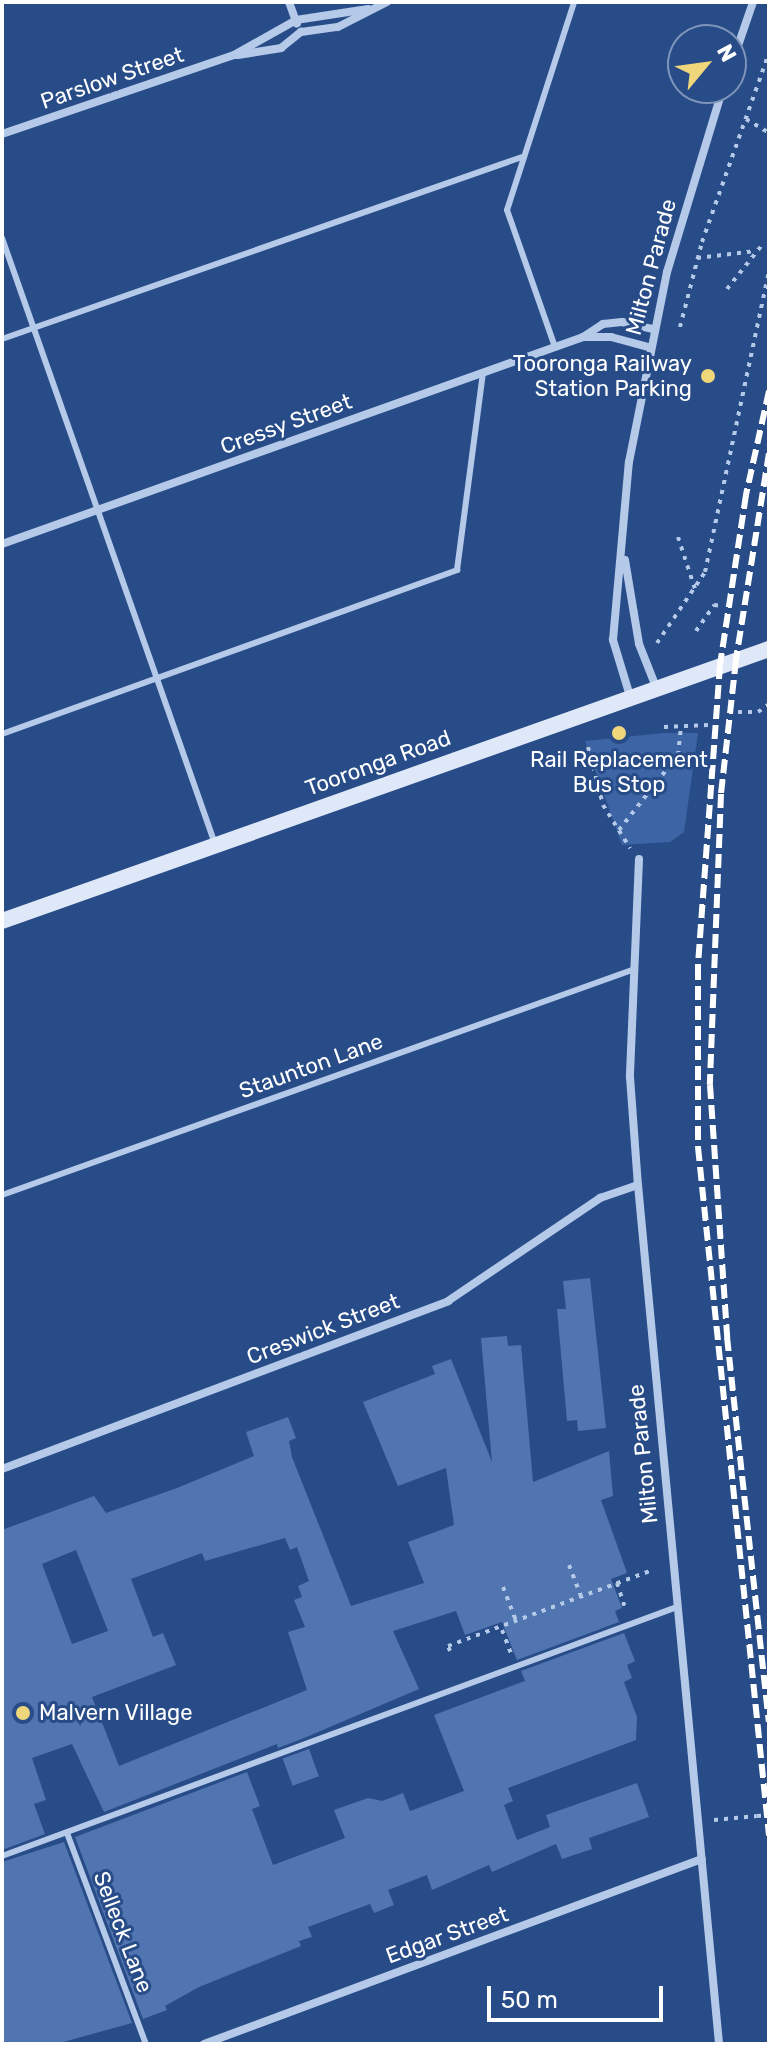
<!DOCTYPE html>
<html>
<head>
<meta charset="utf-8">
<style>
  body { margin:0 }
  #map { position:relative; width:771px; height:2046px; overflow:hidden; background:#284c88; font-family:Rubik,sans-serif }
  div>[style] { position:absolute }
  .green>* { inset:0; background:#3d65a5 }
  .building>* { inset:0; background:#5175b0; transform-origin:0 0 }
  .path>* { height:4px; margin-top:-2px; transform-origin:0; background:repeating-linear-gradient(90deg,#b5c9e9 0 4px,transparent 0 10px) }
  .lane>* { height:6px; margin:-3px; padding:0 3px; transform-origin:3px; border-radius:3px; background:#b5c9e9 }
  .street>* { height:8px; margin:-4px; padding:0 4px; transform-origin:4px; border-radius:4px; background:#b5c9e9 }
  .secondary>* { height:16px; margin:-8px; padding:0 8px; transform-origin:8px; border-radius:8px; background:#dfe8f8 }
  .rail>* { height:6px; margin-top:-3px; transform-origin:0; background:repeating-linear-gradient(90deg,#fff 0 14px,transparent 0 20px) }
  .path-bridge>* { height:4px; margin-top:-2px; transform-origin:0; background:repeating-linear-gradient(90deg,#b5c9e9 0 4px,transparent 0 10px) }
  .dots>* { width:22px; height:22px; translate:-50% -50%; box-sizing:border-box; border:4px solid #284c88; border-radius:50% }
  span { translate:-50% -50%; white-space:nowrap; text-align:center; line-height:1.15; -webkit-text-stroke:6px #284c88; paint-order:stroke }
  .street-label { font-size:22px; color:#fff }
  .poi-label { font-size:22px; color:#fff }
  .right { translate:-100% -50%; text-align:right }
  .left { translate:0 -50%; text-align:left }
  .frame { position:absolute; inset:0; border:4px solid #fff; pointer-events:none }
  .north { position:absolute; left:667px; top:24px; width:80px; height:80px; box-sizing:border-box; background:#284c88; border:2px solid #7e94b8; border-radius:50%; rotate:61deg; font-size:22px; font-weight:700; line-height:32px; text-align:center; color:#fff }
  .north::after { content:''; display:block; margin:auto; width:28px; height:36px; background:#f0d67b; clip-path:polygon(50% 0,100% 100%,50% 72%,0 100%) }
  .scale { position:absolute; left:487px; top:1986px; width:176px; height:36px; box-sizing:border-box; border:4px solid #fff; border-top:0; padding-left:10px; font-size:24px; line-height:28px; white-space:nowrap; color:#fff; -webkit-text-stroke:6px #284c88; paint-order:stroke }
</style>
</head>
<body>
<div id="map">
  <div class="green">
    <i style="clip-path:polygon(664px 733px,698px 733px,684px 832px,670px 842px,622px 845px,585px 741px)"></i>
  </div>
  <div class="building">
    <i style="clip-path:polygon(590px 1278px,606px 1428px,578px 1431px,577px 1420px,567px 1421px,557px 1309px,566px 1309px,563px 1281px)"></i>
    <i style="clip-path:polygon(evenodd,507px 1336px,508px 1346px,521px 1345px,533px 1482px,609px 1451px,613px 1496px,601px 1500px,627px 1573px,611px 1579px,622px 1608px,615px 1611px,619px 1622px,517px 1660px,502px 1622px,465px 1635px,456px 1611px,393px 1631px,419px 1689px,304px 1738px,278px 1748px,277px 1744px,104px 1812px,72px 1744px,32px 1758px,46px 1800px,34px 1804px,45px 1834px,2px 1850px,2px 1530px,94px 1496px,106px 1513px,177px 1488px,254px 1456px,246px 1432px,288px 1417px,296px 1438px,289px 1441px,292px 1457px,351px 1606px,424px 1583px,408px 1542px,454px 1525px,446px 1468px,398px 1486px,363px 1402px,435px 1374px,432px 1366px,451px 1359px,492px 1462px,481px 1338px,507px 1336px,285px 1538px,290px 1550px,297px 1547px,309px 1581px,298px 1586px,302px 1597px,294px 1600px,305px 1627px,288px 1632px,307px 1690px,119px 1766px,92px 1697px,176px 1665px,163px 1633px,153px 1637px,131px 1579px,202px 1553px,205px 1561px,285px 1538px,507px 1336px,76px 1550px,108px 1631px,72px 1644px,42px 1564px,76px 1550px)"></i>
    <i style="clip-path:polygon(624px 1633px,635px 1661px,627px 1665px,632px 1678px,624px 1682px,637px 1717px,636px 1740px,508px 1788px,513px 1801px,504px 1805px,517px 1840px,550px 1827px,546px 1815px,637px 1783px,649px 1817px,589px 1838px,592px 1849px,562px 1859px,556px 1844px,492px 1872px,489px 1865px,432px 1890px,427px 1875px,388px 1890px,394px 1905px,374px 1913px,370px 1904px,308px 1927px,312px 1937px,299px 1941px,301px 1946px,199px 1987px,165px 2006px,167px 2010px,143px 2019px,75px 1837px,247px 1772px,260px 1806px,252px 1809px,273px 1865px,345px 1838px,334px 1810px,368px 1798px,382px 1801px,403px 1793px,410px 1811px,464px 1791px,434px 1715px,525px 1681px,521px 1671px)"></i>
    <i style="left:309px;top:1749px;width:29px;height:28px;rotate:70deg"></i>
    <i style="clip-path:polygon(64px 1842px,132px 2023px,56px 2044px,2px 2044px,2px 1862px)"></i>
  </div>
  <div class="path">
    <i style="left:746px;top:119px;width:27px;rotate:31deg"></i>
    <i style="left:697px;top:258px;width:59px;rotate:-6.8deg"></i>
    <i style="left:727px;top:289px;width:56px;rotate:-51.5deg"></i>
    <i style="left:680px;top:327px;width:88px;rotate:-75.5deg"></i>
    <i style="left:702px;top:242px;width:201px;rotate:-70.5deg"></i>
    <i style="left:678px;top:537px;width:58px;rotate:71.9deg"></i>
    <i style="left:696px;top:631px;width:32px;rotate:-55deg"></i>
    <i style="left:714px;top:605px;width:10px;rotate:6deg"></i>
    <i style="left:657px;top:643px;width:86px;rotate:-55.9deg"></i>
    <i style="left:705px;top:572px;width:308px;rotate:-78deg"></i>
    <i style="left:738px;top:712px;width:20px"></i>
    <i style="left:758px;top:712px;width:14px;rotate:-36deg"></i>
    <i style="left:664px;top:727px;width:44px;rotate:-2.6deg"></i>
    <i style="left:588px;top:747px;width:60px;rotate:75.5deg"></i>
    <i style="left:603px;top:805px;width:51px;rotate:57.9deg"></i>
    <i style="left:619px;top:830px;width:95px;rotate:-51.8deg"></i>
    <i style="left:678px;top:755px;width:30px;rotate:-84deg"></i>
    <i style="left:569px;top:1565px;width:33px;rotate:69deg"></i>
    <i style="left:617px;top:1583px;width:29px;rotate:72deg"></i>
    <i style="left:503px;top:1587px;width:36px;rotate:69deg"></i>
    <i style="left:502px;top:1630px;width:26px;rotate:69deg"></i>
    <i style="left:450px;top:1651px;width:5px;rotate:-112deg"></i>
    <i style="left:448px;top:1646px;width:218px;rotate:-20.4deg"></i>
    <i style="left:714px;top:1820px;width:43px;rotate:-5.3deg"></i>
  </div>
  <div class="lane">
    <i style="left:2px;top:238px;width:642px;rotate:70.63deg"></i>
    <i style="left:2px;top:339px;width:551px;rotate:-19.29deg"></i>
    <i style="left:555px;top:347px;width:145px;rotate:-109.3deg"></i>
    <i style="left:507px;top:210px;width:219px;rotate:-72.1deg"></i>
    <i style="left:2px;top:734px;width:484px;rotate:-19.8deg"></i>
    <i style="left:457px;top:570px;width:199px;rotate:-82.5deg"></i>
    <i style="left:2px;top:1195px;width:669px;rotate:-19.65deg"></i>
    <i style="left:67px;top:1833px;width:225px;rotate:69.5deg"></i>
    <i style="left:2px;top:1856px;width:719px;rotate:-20.25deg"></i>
  </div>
  <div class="street">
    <i style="left:289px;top:2px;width:23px;rotate:70deg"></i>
    <i style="left:238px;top:55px;width:44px;rotate:-9.2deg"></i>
    <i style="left:281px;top:48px;width:26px;rotate:-39deg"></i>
    <i style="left:301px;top:32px;width:37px;rotate:-8deg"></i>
    <i style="left:338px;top:27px;width:55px;rotate:-27deg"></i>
    <i style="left:731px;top:66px;width:68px;rotate:-71deg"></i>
    <i style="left:2px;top:134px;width:245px;rotate:-18.8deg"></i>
    <i style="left:234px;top:55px;width:71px;rotate:-29.4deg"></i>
    <i style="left:296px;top:20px;width:73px;rotate:-8.7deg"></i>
    <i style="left:583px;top:337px;width:28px"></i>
    <i style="left:611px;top:337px;width:39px;rotate:15deg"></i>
    <i style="left:2px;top:544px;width:617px;rotate:-19.61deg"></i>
    <i style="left:583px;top:337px;width:24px;rotate:-33deg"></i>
    <i style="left:603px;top:324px;width:19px;rotate:-6deg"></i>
    <i style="left:622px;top:322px;width:32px;rotate:13deg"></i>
    <i style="left:625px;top:560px;width:85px;rotate:80.5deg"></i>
    <i style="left:639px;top:644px;width:46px;rotate:68.4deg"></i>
    <i style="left:630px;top:696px;width:59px;rotate:-106.9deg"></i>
    <i style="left:613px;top:640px;width:179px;rotate:-84.9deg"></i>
    <i style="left:629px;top:462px;width:194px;rotate:-78.7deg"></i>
    <i style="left:667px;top:272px;width:192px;rotate:-73.1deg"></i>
    <i style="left:639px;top:859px;width:218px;rotate:92.4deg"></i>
    <i style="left:630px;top:1077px;width:108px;rotate:85.8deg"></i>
    <i style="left:638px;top:1185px;width:863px;rotate:84.61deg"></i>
    <i style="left:2px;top:1469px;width:477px;rotate:-20.6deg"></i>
    <i style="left:448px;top:1301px;width:184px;rotate:-34.1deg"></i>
    <i style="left:600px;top:1198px;width:40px;rotate:-18.9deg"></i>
    <i style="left:204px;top:2044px;width:531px;rotate:-20.38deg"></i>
  </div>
  <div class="secondary">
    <i style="left:2px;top:921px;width:814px;rotate:-19.53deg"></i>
  </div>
  <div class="rail">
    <i style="left:769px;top:391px;width:107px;rotate:102.5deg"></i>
    <i style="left:746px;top:495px;width:172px;rotate:98.7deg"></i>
    <i style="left:720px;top:665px;width:302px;rotate:94.2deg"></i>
    <i style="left:698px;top:966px;width:181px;rotate:90deg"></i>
    <i style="left:698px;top:1147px;width:692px;rotate:84.11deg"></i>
    <i style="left:769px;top:453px;width:210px;rotate:99.1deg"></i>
    <i style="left:736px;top:660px;width:135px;rotate:96.4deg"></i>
    <i style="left:721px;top:794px;width:291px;rotate:92.2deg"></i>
    <i style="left:710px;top:1085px;width:253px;rotate:86.1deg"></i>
    <i style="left:727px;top:1337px;width:387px;rotate:83.8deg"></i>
  </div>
  <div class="path-bridge">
    <i style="left:757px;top:1816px;width:12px;rotate:-5deg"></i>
  </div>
  <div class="dots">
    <i style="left:708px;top:376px;background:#f0d67b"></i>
    <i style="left:619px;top:733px;background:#f0d67b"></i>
    <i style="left:23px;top:1713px;background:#f0d67b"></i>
  </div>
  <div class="street-label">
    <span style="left:112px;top:78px;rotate:-19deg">Parslow Street</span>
    <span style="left:651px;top:267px;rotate:-75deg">Milton Parade</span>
    <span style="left:286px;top:424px;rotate:-20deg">Cressy Street</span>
    <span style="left:378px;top:763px;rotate:-20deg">Tooronga Road</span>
    <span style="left:311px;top:1066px;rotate:-20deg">Staunton Lane</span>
    <span style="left:323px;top:1329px;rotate:-21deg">Creswick Street</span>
    <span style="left:643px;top:1454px;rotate:-96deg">Milton Parade</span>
    <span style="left:123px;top:1932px;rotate:69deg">Selleck Lane</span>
    <span style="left:447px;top:1935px;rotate:-20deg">Edgar Street</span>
  </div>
  <div class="poi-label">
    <span class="right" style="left:692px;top:376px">Tooronga Railway<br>Station Parking</span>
    <span style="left:619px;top:772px">Rail Replacement<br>Bus Stop</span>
    <span class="left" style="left:39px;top:1713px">Malvern Village</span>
  </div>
  <div class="frame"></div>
  <div class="north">N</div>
  <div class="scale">50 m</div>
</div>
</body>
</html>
